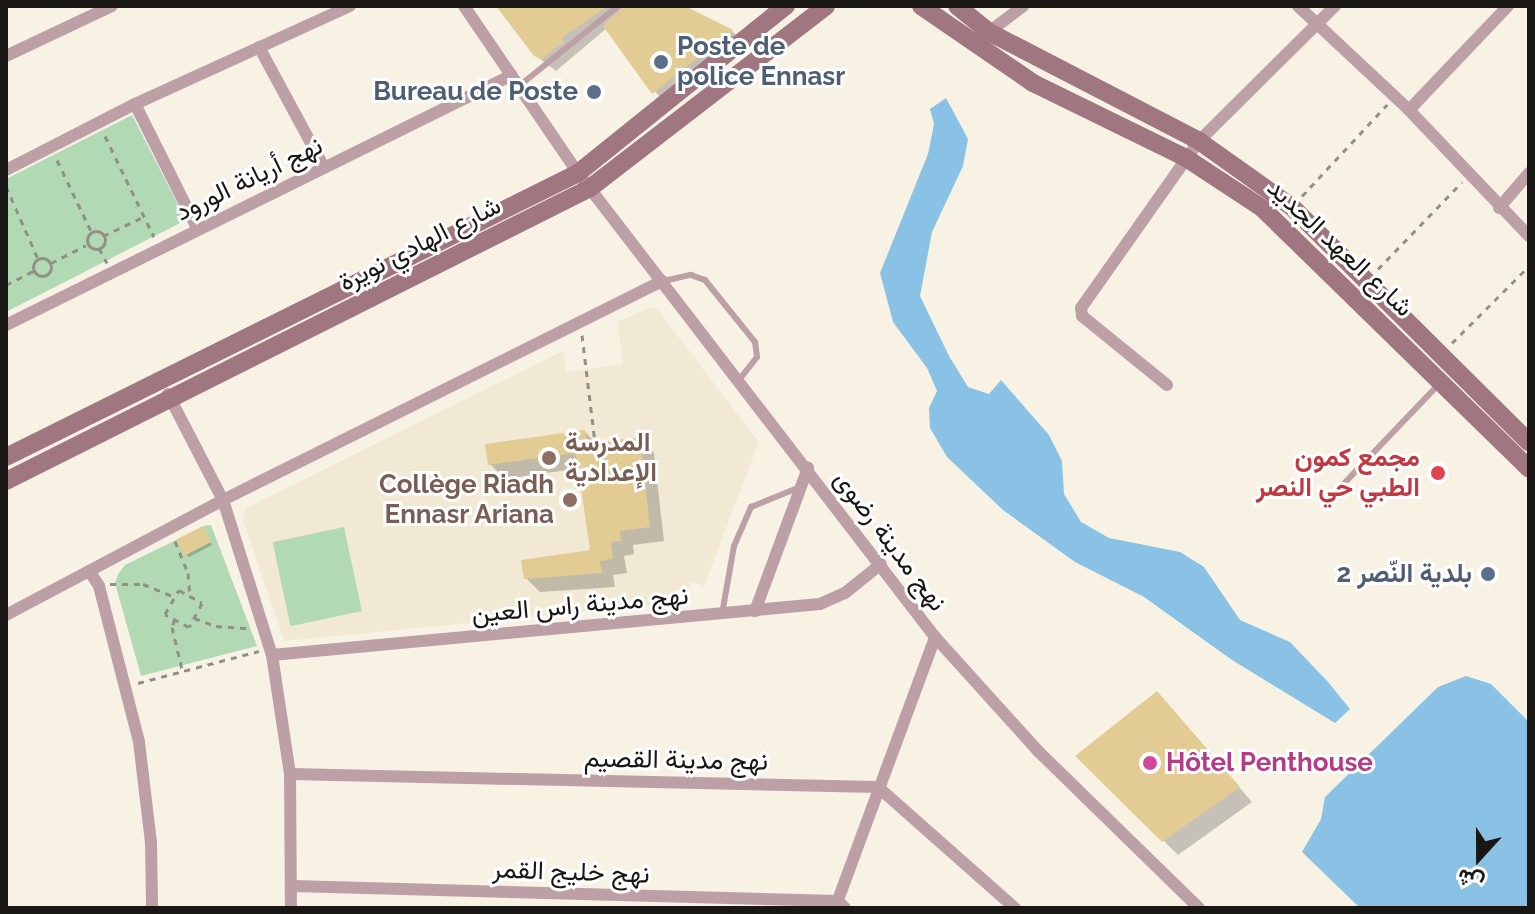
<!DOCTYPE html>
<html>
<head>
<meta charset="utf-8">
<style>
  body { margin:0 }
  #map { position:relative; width:1535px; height:914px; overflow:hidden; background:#f8f2e5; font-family:Raleway,Vazirmatn,sans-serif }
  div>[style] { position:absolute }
  .built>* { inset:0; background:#f2e9d4 }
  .green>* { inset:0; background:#b1d9b4; transform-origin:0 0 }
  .water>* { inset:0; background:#89c2e4 }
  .shadow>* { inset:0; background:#0003 }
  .building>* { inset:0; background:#e3cb94; transform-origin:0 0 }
  .path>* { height:3px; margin-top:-1.5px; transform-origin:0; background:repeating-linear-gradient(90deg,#938f86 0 6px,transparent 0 12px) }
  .path>.ring { margin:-1.5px; padding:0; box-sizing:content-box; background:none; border:3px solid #938f86; border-radius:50% }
  .service>* { height:6px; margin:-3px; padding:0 3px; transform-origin:3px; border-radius:3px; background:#bca0a6 }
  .minor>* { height:12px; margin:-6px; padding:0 6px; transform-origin:6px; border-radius:6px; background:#bca0a6 }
  .secondary>* { height:18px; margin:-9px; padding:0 9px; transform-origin:9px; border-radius:9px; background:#a07780 }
  .dots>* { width:22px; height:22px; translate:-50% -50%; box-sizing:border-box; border:4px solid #fff; border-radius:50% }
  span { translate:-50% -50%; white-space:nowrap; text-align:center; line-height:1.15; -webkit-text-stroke:6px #fff; paint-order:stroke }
  .service-label { font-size:26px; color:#4e5e75; font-weight:700 }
  .left { translate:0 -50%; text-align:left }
  .right { translate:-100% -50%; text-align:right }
  .street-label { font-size:26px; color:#191713 }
  .education-label { font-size:26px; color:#785e54; font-weight:700 }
  .health-label { font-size:26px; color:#be3a42; font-weight:700 }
  .hotel-label { font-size:26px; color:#b23c85; font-weight:700 }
  .frame { position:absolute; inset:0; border:8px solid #191713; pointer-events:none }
  .north { position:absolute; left:1439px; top:818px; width:80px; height:80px; -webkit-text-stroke:6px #fff; paint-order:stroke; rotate:201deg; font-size:22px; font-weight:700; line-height:32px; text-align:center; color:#191713 }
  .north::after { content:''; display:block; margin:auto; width:28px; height:36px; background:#191713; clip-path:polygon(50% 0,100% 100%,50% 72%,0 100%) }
</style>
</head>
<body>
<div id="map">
  <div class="built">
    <i style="clip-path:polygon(651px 307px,658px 310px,759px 442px,704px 586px,692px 582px,685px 602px,284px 641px,243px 520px,246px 508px,563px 351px,566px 372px,623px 364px,617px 322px)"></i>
  </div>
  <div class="green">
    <i style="clip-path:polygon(132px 115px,186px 220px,6px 312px,6px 179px)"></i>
    <i style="clip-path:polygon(211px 525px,257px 646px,141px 676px,115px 583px,118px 574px,125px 565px,176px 540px,211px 542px,203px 526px)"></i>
    <i style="left:344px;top:527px;width:86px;height:73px;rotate:78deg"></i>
  </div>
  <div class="water">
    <i style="clip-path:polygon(946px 98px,968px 139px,963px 166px,932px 232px,920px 296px,949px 356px,968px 387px,989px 394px,1001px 380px,1049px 435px,1062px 461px,1064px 494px,1081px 522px,1109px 538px,1180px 552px,1204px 567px,1240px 620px,1290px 642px,1328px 682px,1350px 709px,1335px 723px,1232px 660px,1144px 597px,1075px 562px,1003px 510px,947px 457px,930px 428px,929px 408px,937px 391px,927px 368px,893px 322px,880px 273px,928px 154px,934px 124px,930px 109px)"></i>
    <i style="clip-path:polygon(1466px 676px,1491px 684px,1529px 722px,1529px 908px,1360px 908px,1302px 852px,1321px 819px,1325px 797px,1438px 687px)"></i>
  </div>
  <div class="shadow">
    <i style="clip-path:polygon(498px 6px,621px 6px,625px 12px,632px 6px,681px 6px,732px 31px,746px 45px,667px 107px,607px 28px,556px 71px,535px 55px)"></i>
    <i style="clip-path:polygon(585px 432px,597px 444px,640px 439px,654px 453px,664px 541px,633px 545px,634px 554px,624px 556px,627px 573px,613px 575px,615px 587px,540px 592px,526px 578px,592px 552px,581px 468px,505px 479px,490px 464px)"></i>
    <i style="clip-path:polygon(205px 531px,212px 545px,189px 557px,186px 554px)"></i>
    <i style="clip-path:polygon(1171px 708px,1252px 802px,1178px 855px,1078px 756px)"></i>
  </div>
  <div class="building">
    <i style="clip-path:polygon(496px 6px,608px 6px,561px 38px,564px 42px,542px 59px,534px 56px)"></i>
    <i style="clip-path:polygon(624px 6px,685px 6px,733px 30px,652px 94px,603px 26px)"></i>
    <i style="clip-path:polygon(585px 430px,587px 444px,640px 437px,650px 527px,620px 531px,621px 541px,611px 542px,613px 559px,600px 561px,602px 573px,524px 579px,521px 560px,590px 550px,576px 453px,488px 465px,485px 444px)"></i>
    <i style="left:203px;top:526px;width:18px;height:30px;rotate:63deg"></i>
    <i style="clip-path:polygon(1157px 691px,1240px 787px,1162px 842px,1075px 756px)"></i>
  </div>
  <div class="path">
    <i style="left:105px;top:136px;width:112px;rotate:64.1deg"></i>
    <i style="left:57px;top:160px;width:81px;rotate:64.4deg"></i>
    <i style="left:6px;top:186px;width:80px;rotate:66.3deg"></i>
    <i style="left:1302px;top:196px;width:125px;rotate:-47deg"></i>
    <i class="ring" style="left:87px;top:231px;width:15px;height:15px"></i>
    <i style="left:103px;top:236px;width:44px;rotate:-25.4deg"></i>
    <i style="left:99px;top:248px;width:17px;rotate:62deg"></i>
    <i class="ring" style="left:33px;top:258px;width:15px;height:15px"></i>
    <i style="left:51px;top:263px;width:39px;rotate:-27deg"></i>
    <i style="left:1378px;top:269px;width:121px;rotate:-46deg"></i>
    <i style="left:6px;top:285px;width:31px;rotate:-27deg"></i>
    <i style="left:582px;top:335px;width:109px;rotate:83.1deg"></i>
    <i style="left:1452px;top:343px;width:109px;rotate:-45deg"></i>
    <i style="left:175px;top:541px;width:35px;rotate:68deg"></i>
    <i style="left:188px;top:573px;width:25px;rotate:85deg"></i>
    <i style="left:110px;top:584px;width:33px"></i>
    <i style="left:143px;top:584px;width:35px;rotate:22deg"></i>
    <i style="left:179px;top:590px;width:26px;rotate:29deg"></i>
    <i style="left:202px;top:603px;width:27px;rotate:118deg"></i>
    <i style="left:189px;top:627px;width:27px;rotate:-152deg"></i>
    <i style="left:165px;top:614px;width:28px;rotate:-60deg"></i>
    <i style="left:194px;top:618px;width:23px;rotate:20deg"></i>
    <i style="left:216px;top:626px;width:32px;rotate:4deg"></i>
    <i style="left:175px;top:619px;width:9px;rotate:111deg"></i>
    <i style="left:172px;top:627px;width:43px;rotate:76.6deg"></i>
    <i style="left:138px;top:683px;width:125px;rotate:-14.8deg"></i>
  </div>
  <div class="service">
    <i style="left:519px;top:86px;width:127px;rotate:-38.9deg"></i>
    <i style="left:664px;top:281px;width:28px;rotate:-13deg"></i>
    <i style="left:691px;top:275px;width:15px;rotate:20deg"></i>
    <i style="left:705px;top:280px;width:80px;rotate:51.1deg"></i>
    <i style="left:755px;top:342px;width:15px;rotate:82deg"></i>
    <i style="left:757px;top:357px;width:31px;rotate:128deg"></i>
    <i style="left:1333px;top:495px;width:155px;rotate:-46.3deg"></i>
    <i style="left:722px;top:614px;width:69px;rotate:-80deg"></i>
    <i style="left:734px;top:546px;width:43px;rotate:-66.4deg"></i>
    <i style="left:751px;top:507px;width:53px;rotate:-22.2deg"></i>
  </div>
  <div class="minor">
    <i style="left:464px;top:6px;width:202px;rotate:55.7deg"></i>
    <i style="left:578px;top:173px;width:585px;rotate:52.43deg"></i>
    <i style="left:935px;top:637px;width:154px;rotate:47.9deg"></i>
    <i style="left:1038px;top:751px;width:225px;rotate:44.3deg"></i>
    <i style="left:1298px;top:6px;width:152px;rotate:43.1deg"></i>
    <i style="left:1409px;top:110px;width:174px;rotate:46.4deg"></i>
    <i style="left:989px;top:32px;width:43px;rotate:-37.4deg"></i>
    <i style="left:259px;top:47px;width:136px;rotate:61.6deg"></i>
    <i style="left:6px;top:56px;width:117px;rotate:-25.3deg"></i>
    <i style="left:135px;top:104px;width:236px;rotate:-24.5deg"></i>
    <i style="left:1409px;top:110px;width:144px;rotate:-46.4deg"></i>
    <i style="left:6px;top:170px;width:145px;rotate:-27.1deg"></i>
    <i style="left:135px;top:104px;width:139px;rotate:63.4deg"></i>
    <i style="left:1499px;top:208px;width:46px;rotate:-49.4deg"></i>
    <i style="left:6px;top:325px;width:564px;rotate:-26.29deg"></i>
    <i style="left:1167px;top:385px;width:109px;rotate:-140.9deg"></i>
    <i style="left:1082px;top:316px;width:8px;rotate:-97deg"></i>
    <i style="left:1081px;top:308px;width:204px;rotate:-54.8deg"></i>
    <i style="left:1199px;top:141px;width:192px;rotate:-44.8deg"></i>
    <i style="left:168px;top:394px;width:119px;rotate:62.6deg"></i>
    <i style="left:223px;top:500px;width:163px;rotate:72.5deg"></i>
    <i style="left:272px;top:655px;width:120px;rotate:81.4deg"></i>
    <i style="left:290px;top:774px;width:134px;rotate:89.6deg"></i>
    <i style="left:89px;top:571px;width:18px;rotate:56deg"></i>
    <i style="left:99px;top:586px;width:161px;rotate:75.6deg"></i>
    <i style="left:139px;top:742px;width:101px;rotate:83.2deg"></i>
    <i style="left:151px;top:842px;width:66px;rotate:89.1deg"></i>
    <i style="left:755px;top:611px;width:153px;rotate:-69.7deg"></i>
    <i style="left:6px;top:615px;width:246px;rotate:-27.9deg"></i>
    <i style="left:223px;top:500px;width:491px;rotate:-26.5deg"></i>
    <i style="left:272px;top:655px;width:550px;rotate:-5.32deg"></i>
    <i style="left:820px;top:604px;width:27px;rotate:-24deg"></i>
    <i style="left:845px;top:593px;width:46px;rotate:-38.9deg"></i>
    <i style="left:290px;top:774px;width:588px;rotate:1.27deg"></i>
    <i style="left:878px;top:787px;width:183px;rotate:41.5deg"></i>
    <i style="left:293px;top:886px;width:545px;rotate:1.58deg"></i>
    <i style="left:838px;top:901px;width:10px;rotate:45deg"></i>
    <i style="left:835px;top:908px;width:289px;rotate:-69.7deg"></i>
  </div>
  <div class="secondary">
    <i style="left:921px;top:6px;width:136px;rotate:34.5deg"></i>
    <i style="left:1033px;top:83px;width:170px;rotate:26.1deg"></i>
    <i style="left:1186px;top:158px;width:91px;rotate:33.3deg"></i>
    <i style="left:1262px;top:208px;width:373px;rotate:44.3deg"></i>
    <i style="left:957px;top:6px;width:41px;rotate:39.1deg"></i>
    <i style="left:989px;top:32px;width:237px;rotate:27.4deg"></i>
    <i style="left:1199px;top:141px;width:114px;rotate:35.4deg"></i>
    <i style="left:1292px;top:207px;width:334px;rotate:44.8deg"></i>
    <i style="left:6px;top:457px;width:639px;rotate:-26.4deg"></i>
    <i style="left:578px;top:173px;width:267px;rotate:-38.8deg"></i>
    <i style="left:6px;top:481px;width:653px;rotate:-26.64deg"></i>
    <i style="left:590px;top:188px;width:298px;rotate:-37.6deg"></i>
  </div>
  <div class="dots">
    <i style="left:661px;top:62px;background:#5c6f8a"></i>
    <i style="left:594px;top:92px;background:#5c6f8a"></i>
    <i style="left:549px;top:458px;background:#8d6e63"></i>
    <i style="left:1438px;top:473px;background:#e0444e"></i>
    <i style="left:570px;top:500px;background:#8d6e63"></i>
    <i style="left:1488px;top:574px;background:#5c6f8a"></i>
    <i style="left:1150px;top:763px;background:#d1479c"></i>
  </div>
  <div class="service-label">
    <span class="left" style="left:677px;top:62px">Poste de<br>police Ennasr</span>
    <span class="right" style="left:578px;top:92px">Bureau de Poste</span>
    <span class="right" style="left:1472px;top:574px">بلدية النّصر 2</span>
  </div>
  <div class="street-label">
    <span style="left:249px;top:179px;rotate:-26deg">نهج أريانة الورود</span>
    <span style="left:420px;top:244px;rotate:-27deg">شارع الهادي نويرة</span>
    <span style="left:1340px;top:248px;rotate:43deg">شارع العهد الجديد</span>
    <span style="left:890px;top:541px;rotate:53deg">نهج مدينة رضوى</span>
    <span style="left:580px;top:605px;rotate:-5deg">نهج مدينة راس العين</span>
    <span style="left:676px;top:760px;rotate:1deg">نهج مدينة القصيم</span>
    <span style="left:571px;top:872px;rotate:2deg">نهج خليج القمر</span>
  </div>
  <div class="education-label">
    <span class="left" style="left:565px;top:458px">المدرسة<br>الإعدادية</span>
    <span class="right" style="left:554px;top:500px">Collège Riadh<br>Ennasr Ariana</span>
  </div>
  <div class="health-label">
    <span class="right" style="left:1420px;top:473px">مجمع كمون<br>الطبي حي النصر</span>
  </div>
  <div class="hotel-label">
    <span class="left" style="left:1166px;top:763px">Hôtel Penthouse</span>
  </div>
  <div class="frame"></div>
  <div class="north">ش</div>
</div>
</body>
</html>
